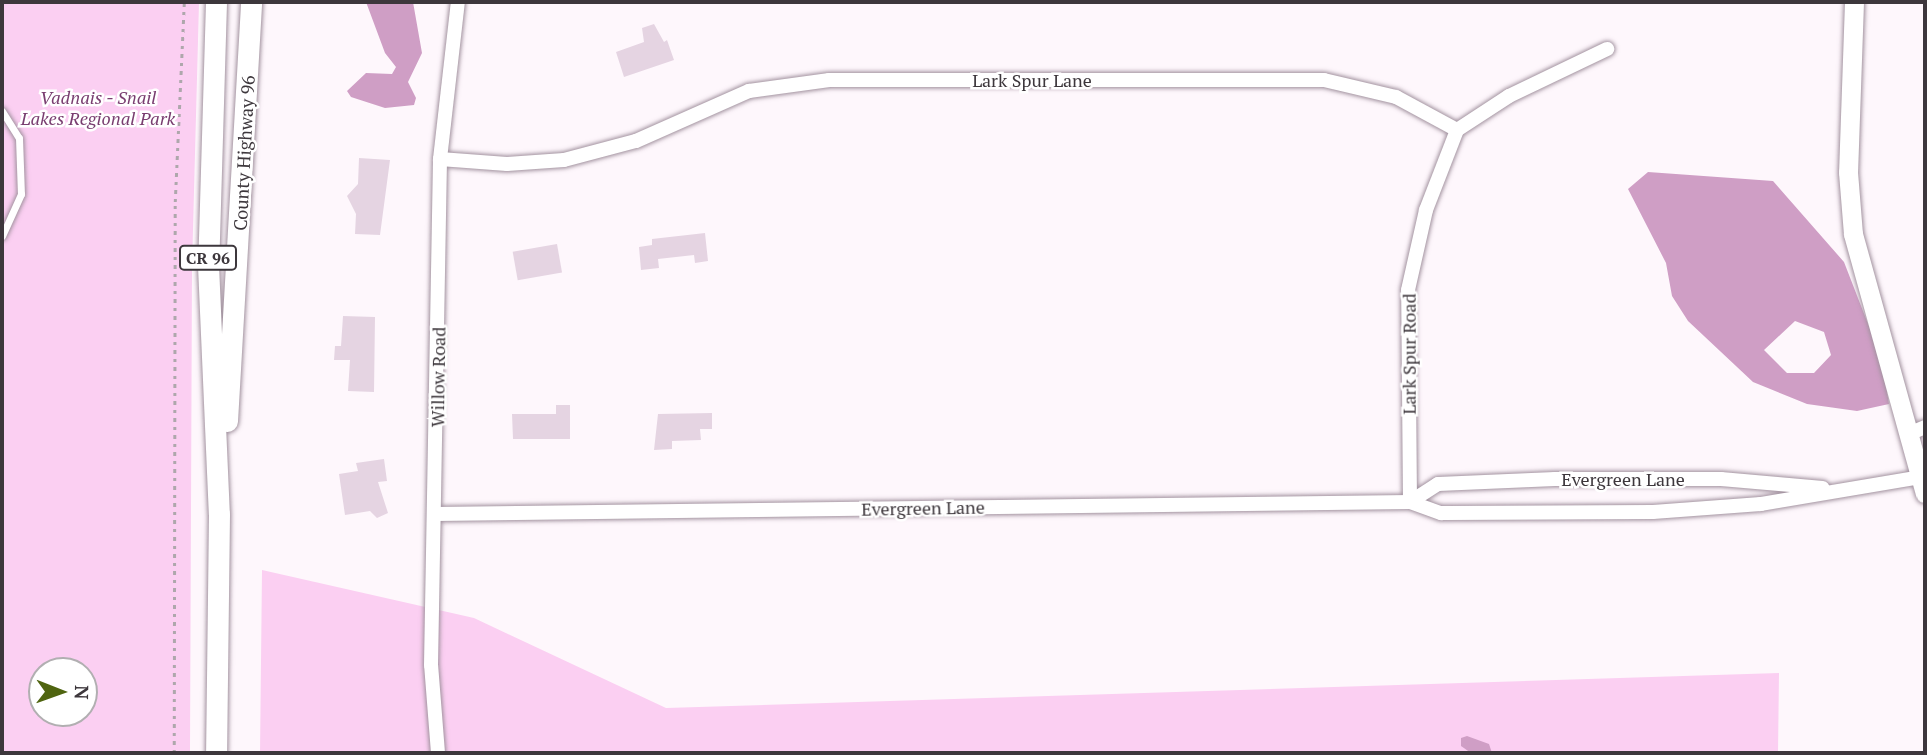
<!DOCTYPE html>
<html>
<head>
<meta charset="utf-8">
<style>
  body { margin:0 }
  #map { position:relative; width:1927px; height:755px; overflow:hidden; background:#fef7fc; font-family:"PT Serif",serif }
  div>[style] { position:absolute }
  .green>* { inset:0; background:#fbcff2 }
  .water>* { inset:0; background:#cf9ec5 }
  .building>* { inset:0; background:#e5d4e2; transform-origin:0 0 }
  .path>* { height:2.5px; margin-top:-1.25px; transform-origin:0; background:repeating-linear-gradient(90deg,#aea7ac 0 3.5px,transparent 0 8.5px) }
  .roads { filter:drop-shadow(0 0 2px #a393a0) drop-shadow(0 0 2px #a393a0) }
  .lane>* { height:7px; margin:-3.5px; padding:0 3.5px; transform-origin:3.5px; border-radius:3.5px; background:#fff }
  .street>* { height:14px; margin:-7px; padding:0 7px; transform-origin:7px; border-radius:7px; background:#fff }
  .secondary>* { height:19px; margin:-9.5px; padding:0 9.5px; transform-origin:9.5px; border-radius:9.5px; background:#fff }
  .primary>* { height:21px; margin:-10.5px; padding:0 10.5px; transform-origin:10.5px; border-radius:10.5px; background:#fff }
  span { translate:-50% -50%; white-space:nowrap; text-align:center; line-height:1.15; -webkit-text-stroke:5px #fff; paint-order:stroke }
  .shield-label span { padding:2px 5px; background:#fff; border:2px solid; border-radius:5px; -webkit-text-stroke-width:0 }
  .shield-label { font-size:16px; color:#3d373c; font-weight:700 }
  .street-label { font-size:18px; color:#3d373c }
  .park-label { font-size:18px; color:#793d70; font-style:italic }
  .frame { position:absolute; inset:0; border:4px solid #3d373c; pointer-events:none }
  .north { position:absolute; left:28px; top:657px; width:70px; height:70px; box-sizing:border-box; background:#fff; border:2px solid #b1afb1; border-radius:50%; rotate:91deg; font-size:19px; font-weight:700; line-height:28px; text-align:center; color:#3d373c }
  .north::after { content:''; display:block; margin:auto; width:24px; height:32px; background:#4f6410; clip-path:polygon(50% 0,100% 100%,50% 72%,0 100%) }
</style>
</head>
<body>
<div id="map">
  <div class="green">
    <i style="clip-path:polygon(evenodd,2px 2px,199px 2px,192px 267px,190px 753px,2px 753px,2px 2px,42px 671px,84px 671px,84px 713px,42px 713px,42px 671px)"></i>
    <i style="clip-path:polygon(262px 570px,474px 618px,666px 708px,1779px 673px,1778px 753px,260px 753px)"></i>
  </div>
  <div class="water">
    <i style="clip-path:polygon(366px 2px,413px 2px,422px 53px,408px 82px,416px 98px,414px 105px,385px 108px,351px 97px,347px 91px,366px 73px,392px 74px,396px 67px,385px 53px)"></i>
    <i style="clip-path:polygon(evenodd,1648px 172px,1773px 181px,1844px 262px,1882px 360px,1889px 404px,1857px 411px,1807px 404px,1753px 382px,1688px 321px,1672px 296px,1666px 263px,1628px 189px,1648px 172px,1795px 321px,1824px 332px,1831px 355px,1814px 373px,1787px 373px,1764px 350px,1795px 321px)"></i>
    <i style="clip-path:polygon(1467px 736px,1489px 744px,1492px 753px,1471px 753px,1461px 746px,1461px 738px)"></i>
  </div>
  <div class="building">
    <i style="clip-path:polygon(654px 24px,664px 42px,667px 40px,674px 60px,624px 77px,616px 52px,644px 42px,642px 28px)"></i>
    <i style="clip-path:polygon(359px 158px,390px 160px,380px 235px,355px 234px,356px 214px,347px 196px,358px 184px)"></i>
    <i style="clip-path:polygon(705px 233px,708px 261px,695px 263px,694px 255px,658px 259px,659px 268px,641px 270px,639px 247px,652px 245px,652px 239px)"></i>
    <i style="left:557px;top:244px;width:29px;height:45px;rotate:80deg"></i>
    <i style="clip-path:polygon(343px 316px,375px 317px,374px 392px,348px 391px,350px 360px,334px 360px,335px 346px,341px 346px)"></i>
    <i style="clip-path:polygon(556px 405px,570px 405px,570px 439px,513px 439px,512px 414px,556px 414px)"></i>
    <i style="clip-path:polygon(712px 413px,712px 429px,700px 429px,701px 440px,672px 441px,672px 449px,654px 450px,658px 414px)"></i>
    <i style="clip-path:polygon(384px 459px,387px 481px,378px 482px,388px 513px,377px 518px,370px 511px,345px 515px,339px 474px,358px 471px,356px 463px)"></i>
  </div>
  <div class="path">
    <i style="left:174px;top:753px;width:551px;rotate:-89.9deg"></i>
    <i style="left:175px;top:202px;width:200px;rotate:-87.4deg"></i>
  </div>
  <div class="roads">
    <div class="lane">
      <i style="left:2px;top:111px;width:32px;rotate:58deg"></i>
      <i style="left:19px;top:138px;width:56px;rotate:88deg"></i>
      <i style="left:21px;top:194px;width:46px;rotate:114.3deg"></i>
    </div>
    <div class="street">
      <i style="left:1457px;top:130px;width:62px;rotate:-33.2deg"></i>
      <i style="left:1509px;top:96px;width:109px;rotate:-25.6deg"></i>
      <i style="left:440px;top:159px;width:67px;rotate:4.3deg"></i>
      <i style="left:507px;top:164px;width:57px;rotate:-4deg"></i>
      <i style="left:564px;top:160px;width:74px;rotate:-14.8deg"></i>
      <i style="left:636px;top:141px;width:124px;rotate:-23.9deg"></i>
      <i style="left:749px;top:91px;width:81px;rotate:-7.8deg"></i>
      <i style="left:829px;top:80px;width:495px"></i>
      <i style="left:1324px;top:80px;width:74px;rotate:13.3deg"></i>
      <i style="left:1396px;top:97px;width:69px;rotate:28.4deg"></i>
      <i style="left:1911px;top:433px;width:15px;rotate:-23deg"></i>
      <i style="left:1410px;top:502px;width:33px;rotate:-33deg"></i>
      <i style="left:1438px;top:484px;width:117px;rotate:-2.4deg"></i>
      <i style="left:1555px;top:479px;width:166px"></i>
      <i style="left:1721px;top:479px;width:102px;rotate:5deg"></i>
      <i style="left:1410px;top:502px;width:212px;rotate:-90.5deg"></i>
      <i style="left:1408px;top:290px;width:82px;rotate:-77.3deg"></i>
      <i style="left:1426px;top:210px;width:86px;rotate:-68.8deg"></i>
      <i style="left:436px;top:514px;width:974px;rotate:-0.71deg"></i>
      <i style="left:1410px;top:502px;width:33px;rotate:20deg"></i>
      <i style="left:1441px;top:513px;width:212px;rotate:-0.3deg"></i>
      <i style="left:1653px;top:512px;width:108px;rotate:-4.2deg"></i>
      <i style="left:1761px;top:504px;width:162px;rotate:-9.6deg"></i>
      <i style="left:438px;top:753px;width:88px;rotate:-94.5deg"></i>
      <i style="left:431px;top:665px;width:506px;rotate:-88.98deg"></i>
      <i style="left:440px;top:159px;width:158px;rotate:-83.5deg"></i>
    </div>
    <div class="secondary">
      <i style="left:1854px;top:2px;width:170px;rotate:92deg"></i>
      <i style="left:1848px;top:172px;width:62px;rotate:85.4deg"></i>
      <i style="left:1853px;top:234px;width:269px;rotate:74.5deg"></i>
    </div>
    <div class="primary">
      <i style="left:216px;top:2px;width:263px;rotate:91.7deg"></i>
      <i style="left:208px;top:265px;width:249px;rotate:87.5deg"></i>
      <i style="left:219px;top:514px;width:239px;rotate:90.7deg"></i>
      <i style="left:227px;top:421px;width:420px;rotate:-86.7deg"></i>
    </div>
  </div>
  <div class="shield-label">
    <span style="left:208px;top:258px">CR 96</span>
  </div>
  <div class="street-label">
    <span style="left:1032px;top:80px">Lark Spur Lane</span>
    <span style="left:244px;top:153px;rotate:-87deg">County Highway 96</span>
    <span style="left:1409px;top:354px;rotate:-90deg">Lark Spur Road</span>
    <span style="left:438px;top:377px;rotate:-89deg">Willow Road</span>
    <span style="left:1623px;top:479px">Evergreen Lane</span>
    <span style="left:923px;top:508px;rotate:-1deg">Evergreen Lane</span>
  </div>
  <div class="park-label">
    <span style="left:98px;top:108px">Vadnais - Snail<br>Lakes Regional Park</span>
  </div>
  <div class="frame"></div>
  <div class="north">N</div>
</div>
</body>
</html>
